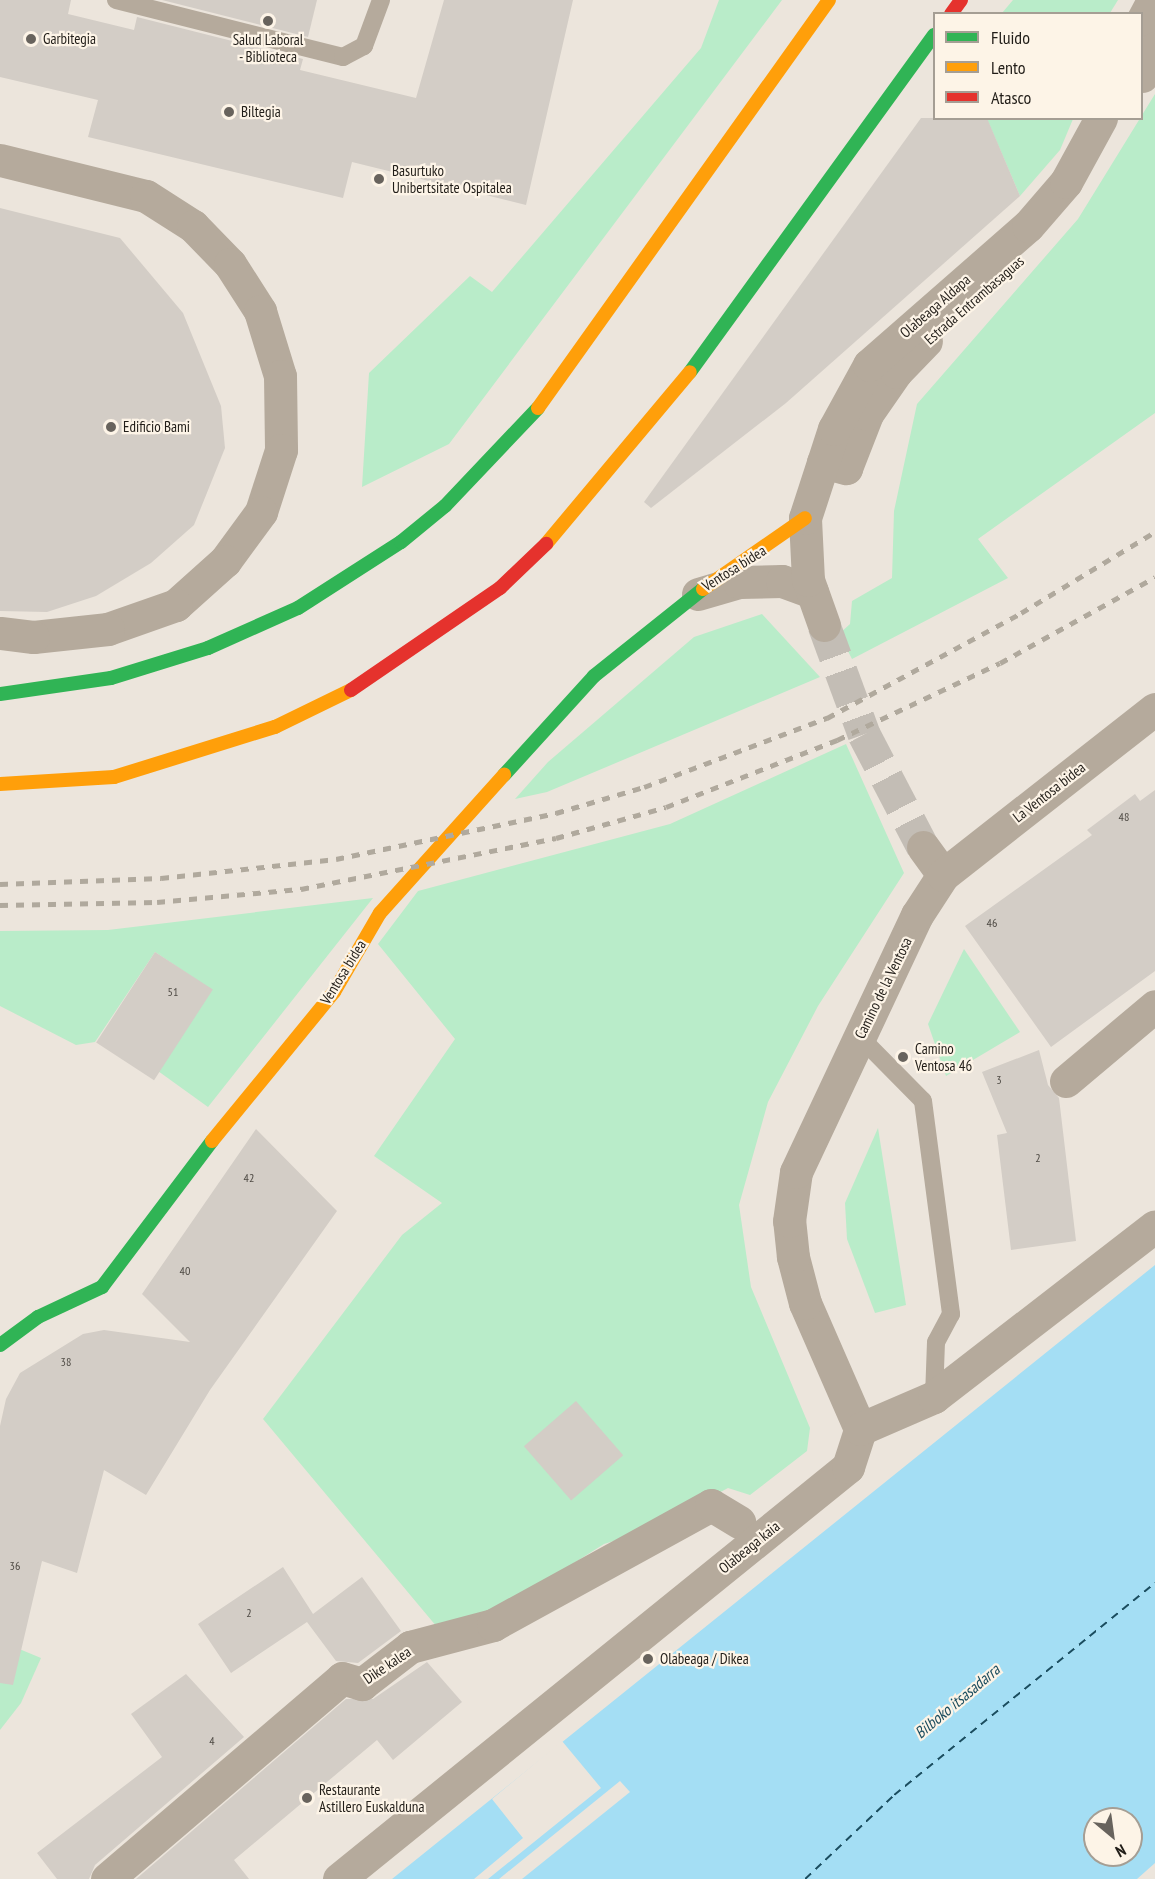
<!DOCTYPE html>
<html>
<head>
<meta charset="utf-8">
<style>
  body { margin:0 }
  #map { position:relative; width:1155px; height:1879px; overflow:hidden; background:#ece5dc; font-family:"PT Sans Narrow",sans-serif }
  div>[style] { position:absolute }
  .green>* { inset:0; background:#b9ecc9 }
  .water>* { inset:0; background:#a4def4 }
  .pier>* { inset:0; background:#ece5dc }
  .ferry>* { height:1.5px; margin-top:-0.75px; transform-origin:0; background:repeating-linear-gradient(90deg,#1a4c5e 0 8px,transparent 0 14px) }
  .building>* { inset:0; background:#d3cdc6; transform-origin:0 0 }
  .street-tunnel>* { height:33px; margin-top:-16.5px; transform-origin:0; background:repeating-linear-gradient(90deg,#c3bdb5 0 33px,transparent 0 49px) }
  .lane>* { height:18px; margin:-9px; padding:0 9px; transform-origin:9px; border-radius:9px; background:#b5aa9c }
  .street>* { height:33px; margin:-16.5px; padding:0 16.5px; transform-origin:16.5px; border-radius:16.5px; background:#b5aa9c }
  .fast>* { height:14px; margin:-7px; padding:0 7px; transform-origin:7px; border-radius:7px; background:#30b455 }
  .slow>* { height:14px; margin:-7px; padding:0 7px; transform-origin:7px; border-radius:7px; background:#ff9f0a }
  .jam>* { height:14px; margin:-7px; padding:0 7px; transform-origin:7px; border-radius:7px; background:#e5322d }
  .rail>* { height:4.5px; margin-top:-2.25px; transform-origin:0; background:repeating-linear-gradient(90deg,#b0a99d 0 8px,transparent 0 16px) }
  .dots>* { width:16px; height:16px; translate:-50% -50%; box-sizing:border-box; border:3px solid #fdf4e7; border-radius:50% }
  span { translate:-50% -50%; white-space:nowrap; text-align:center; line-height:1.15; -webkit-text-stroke:4.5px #fdf4e7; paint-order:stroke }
  .number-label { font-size:12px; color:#4e4a44 }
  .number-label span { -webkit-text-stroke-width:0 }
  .poi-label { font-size:15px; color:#211d18 }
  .left { translate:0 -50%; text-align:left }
  .street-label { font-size:15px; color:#211d18 }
  .water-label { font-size:16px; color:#1a4c5e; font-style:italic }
  .legend { position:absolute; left:933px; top:12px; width:210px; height:108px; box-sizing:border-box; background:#fdf4e7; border:2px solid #a59e94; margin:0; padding:8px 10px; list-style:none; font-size:18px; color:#211d18 }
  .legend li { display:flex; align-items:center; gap:12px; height:30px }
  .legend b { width:30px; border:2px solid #a59e94 }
  .north { position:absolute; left:1083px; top:1807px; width:60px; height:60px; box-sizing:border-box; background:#fdf4e7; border:2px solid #a59e94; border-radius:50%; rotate:151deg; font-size:16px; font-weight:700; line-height:24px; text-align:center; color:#211d18 }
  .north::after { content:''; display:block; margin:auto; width:21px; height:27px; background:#68635d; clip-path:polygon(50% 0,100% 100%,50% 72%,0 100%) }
</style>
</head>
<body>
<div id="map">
  <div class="green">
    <i style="clip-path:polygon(719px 0,782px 0,449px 444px,362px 487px,369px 373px,470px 276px,492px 292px,701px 48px)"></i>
    <i style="clip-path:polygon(1013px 0,1118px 0,1110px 13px,1002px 13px)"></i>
    <i style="clip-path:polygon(1155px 94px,1155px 413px,978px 539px,1008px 578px,852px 659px,839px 634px,850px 624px,852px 601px,892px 578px,894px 511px,917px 404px,1078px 219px)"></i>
    <i style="clip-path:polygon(987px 119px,1073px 119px,1060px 150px,1020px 196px)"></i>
    <i style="clip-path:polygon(762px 614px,820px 677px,547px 792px,515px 799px,548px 762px,694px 637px)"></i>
    <i style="clip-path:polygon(846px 744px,904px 873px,818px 1006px,768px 1102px,739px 1205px,751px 1287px,810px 1428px,807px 1451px,750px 1495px,728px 1488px,652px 1529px,604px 1544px,506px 1606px,442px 1633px,263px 1419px,402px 1235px,442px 1203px,374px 1156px,455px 1039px,378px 944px,418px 891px,670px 824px)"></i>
    <i style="clip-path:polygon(373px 898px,208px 1107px,158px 1071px,212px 990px,155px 952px,95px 1042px,76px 1045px,0 1006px,0 931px,108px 930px)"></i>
    <i style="clip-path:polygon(964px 949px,1020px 1032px,946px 1076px,928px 1024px)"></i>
    <i style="clip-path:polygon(878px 1128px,906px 1305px,875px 1313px,847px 1239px,845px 1203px)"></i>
    <i style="clip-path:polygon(0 1641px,41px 1658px,21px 1703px,0 1730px)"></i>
  </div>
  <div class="water">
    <i style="clip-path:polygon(evenodd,1155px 1265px,1155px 1863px,1137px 1879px,392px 1879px,1155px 1265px,1095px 1819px,1131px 1819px,1131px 1855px,1095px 1855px,1095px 1819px)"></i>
  </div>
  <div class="pier">
    <i style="clip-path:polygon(562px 1741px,601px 1788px,488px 1879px,474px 1879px,523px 1838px,492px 1799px)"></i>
    <i style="clip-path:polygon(620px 1781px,630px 1792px,522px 1879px,499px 1879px)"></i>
  </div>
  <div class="ferry">
    <i style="left:805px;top:1879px;width:122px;rotate:-43.3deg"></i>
    <i style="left:894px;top:1795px;width:336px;rotate:-39.1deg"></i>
  </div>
  <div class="building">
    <i style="clip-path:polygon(0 0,71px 0,68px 14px,134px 30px,137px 17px,303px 59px,300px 70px,416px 98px,444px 0,573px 0,526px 205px,352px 162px,343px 198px,88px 137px,98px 100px,0 77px)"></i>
    <i style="clip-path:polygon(162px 0,317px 0,308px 37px)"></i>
    <i style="clip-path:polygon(921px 118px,987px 118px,1020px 196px,786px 403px,651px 508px,644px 502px)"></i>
    <i style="clip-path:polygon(0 208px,120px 238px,183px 313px,221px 406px,225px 448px,194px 525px,151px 563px,96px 596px,47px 612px,0 611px)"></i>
    <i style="clip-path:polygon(1155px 790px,1155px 971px,1051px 1047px,965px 926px,1092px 835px,1087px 830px,1135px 794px,1140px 801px)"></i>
    <i style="left:155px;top:952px;width:69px;height:108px;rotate:33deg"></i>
    <i style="clip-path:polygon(1039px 1050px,1048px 1085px,1059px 1098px,1076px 1241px,1011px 1250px,997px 1135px,1007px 1133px,982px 1072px)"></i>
    <i style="clip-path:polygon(256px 1129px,337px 1211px,210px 1390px,146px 1495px,104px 1470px,77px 1573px,42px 1561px,13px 1685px,0 1683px,0 1426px,6px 1399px,20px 1373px,83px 1334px,104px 1330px,190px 1342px,142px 1294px)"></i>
    <i style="left:576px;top:1401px;width:72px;height:69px;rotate:49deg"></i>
    <i style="clip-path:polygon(283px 1567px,313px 1614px,362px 1577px,401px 1631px,358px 1663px,336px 1661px,307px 1622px,231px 1673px,198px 1624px)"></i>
    <i style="clip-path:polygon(427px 1662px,462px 1702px,393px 1760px,377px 1740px,234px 1860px,249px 1879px,136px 1879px,346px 1699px,373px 1699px)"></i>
    <i style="clip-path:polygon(186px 1674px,244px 1737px,95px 1865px,89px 1879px,57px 1879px,37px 1853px,162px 1757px,131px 1714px)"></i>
  </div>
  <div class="street-tunnel">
    <i style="left:824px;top:625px;width:116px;rotate:69.8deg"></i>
    <i style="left:864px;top:734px;width:127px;rotate:62.4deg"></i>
  </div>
  <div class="lane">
    <i style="left:116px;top:0;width:234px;rotate:14.1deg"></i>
    <i style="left:343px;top:57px;width:24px;rotate:-28deg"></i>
    <i style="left:364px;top:46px;width:49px;rotate:-69.7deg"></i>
    <i style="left:859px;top:1036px;width:91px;rotate:45.4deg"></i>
    <i style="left:923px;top:1101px;width:215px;rotate:82.5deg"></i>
    <i style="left:951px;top:1314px;width:32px;rotate:118deg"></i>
    <i style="left:936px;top:1342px;width:55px;rotate:92.1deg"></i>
  </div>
  <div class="street">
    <i style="left:1142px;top:21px;width:24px;rotate:-62deg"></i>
    <i style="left:1142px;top:76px;width:31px;rotate:-65deg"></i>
    <i style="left:0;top:160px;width:150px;rotate:13.9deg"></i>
    <i style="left:146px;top:196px;width:56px;rotate:32.6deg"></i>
    <i style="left:193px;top:226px;width:53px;rotate:45.8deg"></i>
    <i style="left:230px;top:264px;width:56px;rotate:57.4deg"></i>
    <i style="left:260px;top:311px;width:68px;rotate:72.9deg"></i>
    <i style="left:280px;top:376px;width:74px;rotate:89.2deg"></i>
    <i style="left:281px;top:450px;width:65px;rotate:107.9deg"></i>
    <i style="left:261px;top:512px;width:61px;rotate:126.3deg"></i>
    <i style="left:225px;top:561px;width:66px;rotate:138.1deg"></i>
    <i style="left:176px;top:605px;width:72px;rotate:160.6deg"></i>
    <i style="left:108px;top:629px;width:75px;rotate:173.9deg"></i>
    <i style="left:33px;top:637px;width:33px;rotate:-173deg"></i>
    <i style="left:823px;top:462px;width:24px;rotate:15deg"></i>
    <i style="left:846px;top:468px;width:58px;rotate:-68.7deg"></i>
    <i style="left:867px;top:414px;width:51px;rotate:-55.4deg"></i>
    <i style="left:896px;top:372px;width:43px;rotate:-45.9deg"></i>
    <i style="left:698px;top:594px;width:43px;rotate:-16.3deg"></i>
    <i style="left:739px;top:582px;width:43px;rotate:-1.3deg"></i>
    <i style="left:782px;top:581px;width:32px;rotate:20deg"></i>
    <i style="left:824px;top:625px;width:48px;rotate:-109.6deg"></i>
    <i style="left:808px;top:580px;width:62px;rotate:-92.8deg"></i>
    <i style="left:805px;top:518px;width:94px;rotate:-72deg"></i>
    <i style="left:834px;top:429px;width:73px;rotate:-61.3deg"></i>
    <i style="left:869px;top:365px;width:211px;rotate:-41.2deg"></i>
    <i style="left:1028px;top:226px;width:58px;rotate:-49.2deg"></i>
    <i style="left:1066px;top:182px;width:73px;rotate:-61.3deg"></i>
    <i style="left:923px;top:847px;width:34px;rotate:54deg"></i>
    <i style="left:1066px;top:1081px;width:116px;rotate:-40.1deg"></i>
    <i style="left:860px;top:1429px;width:137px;rotate:-113.6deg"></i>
    <i style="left:805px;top:1303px;width:48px;rotate:-104.6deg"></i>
    <i style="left:793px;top:1257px;width:36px;rotate:-96deg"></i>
    <i style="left:789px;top:1221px;width:49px;rotate:-81.9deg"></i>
    <i style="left:796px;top:1172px;width:284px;rotate:-64.8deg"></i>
    <i style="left:917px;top:915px;width:48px;rotate:-57deg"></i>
    <i style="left:943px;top:875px;width:269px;rotate:-38.1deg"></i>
    <i style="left:107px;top:1879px;width:309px;rotate:-40.5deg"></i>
    <i style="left:342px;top:1678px;width:21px;rotate:17deg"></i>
    <i style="left:362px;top:1684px;width:61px;rotate:-37.6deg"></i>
    <i style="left:410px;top:1647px;width:86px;rotate:-14.8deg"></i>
    <i style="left:493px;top:1625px;width:249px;rotate:-28.8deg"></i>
    <i style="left:711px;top:1505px;width:33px;rotate:31deg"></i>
    <i style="left:339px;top:1879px;width:655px;rotate:-38.99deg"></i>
    <i style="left:848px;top:1467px;width:40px;rotate:-72deg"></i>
    <i style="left:860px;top:1429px;width:81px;rotate:-23.4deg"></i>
    <i style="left:934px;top:1397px;width:279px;rotate:-37.7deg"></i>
  </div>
  <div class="fast">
    <i style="left:690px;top:372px;width:416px;rotate:-54.1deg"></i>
    <i style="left:0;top:694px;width:112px;rotate:-8.2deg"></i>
    <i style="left:111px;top:678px;width:102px;rotate:-17.2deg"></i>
    <i style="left:208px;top:648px;width:98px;rotate:-24deg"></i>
    <i style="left:298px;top:608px;width:122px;rotate:-32.7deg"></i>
    <i style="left:401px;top:542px;width:57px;rotate:-39.3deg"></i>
    <i style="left:445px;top:506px;width:135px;rotate:-46.5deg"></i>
    <i style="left:504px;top:775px;width:134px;rotate:-47.7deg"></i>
    <i style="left:594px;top:676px;width:139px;rotate:-38.6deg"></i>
    <i style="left:0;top:1345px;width:47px;rotate:-36.4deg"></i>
    <i style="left:38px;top:1317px;width:71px;rotate:-25.1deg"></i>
    <i style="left:102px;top:1287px;width:183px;rotate:-53deg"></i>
  </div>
  <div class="slow">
    <i style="left:538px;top:408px;width:501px;rotate:-54.5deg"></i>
    <i style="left:546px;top:544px;width:224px;rotate:-50.1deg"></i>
    <i style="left:703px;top:589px;width:124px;rotate:-34.8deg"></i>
    <i style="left:0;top:784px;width:114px;rotate:-3.5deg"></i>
    <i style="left:114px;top:777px;width:169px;rotate:-17.3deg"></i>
    <i style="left:275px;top:727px;width:85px;rotate:-26deg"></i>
    <i style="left:212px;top:1141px;width:193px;rotate:-50.7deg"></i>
    <i style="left:334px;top:992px;width:91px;rotate:-59.8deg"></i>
    <i style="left:380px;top:913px;width:186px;rotate:-48.1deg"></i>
  </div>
  <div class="jam">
    <i style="left:951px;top:14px;width:17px;rotate:-54deg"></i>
    <i style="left:351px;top:690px;width:181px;rotate:-34.4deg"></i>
    <i style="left:500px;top:588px;width:64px;rotate:-43.7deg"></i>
  </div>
  <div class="rail">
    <i style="left:0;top:884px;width:161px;rotate:-2.1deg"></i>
    <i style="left:161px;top:878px;width:176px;rotate:-6.2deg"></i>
    <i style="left:336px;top:859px;width:225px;rotate:-11.8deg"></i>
    <i style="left:556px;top:813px;width:92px;rotate:-16.5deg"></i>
    <i style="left:644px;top:787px;width:196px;rotate:-20.7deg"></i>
    <i style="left:827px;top:718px;width:221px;rotate:-28.4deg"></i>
    <i style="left:1021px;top:613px;width:157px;rotate:-31.2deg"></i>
    <i style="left:0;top:905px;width:157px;rotate:-1.1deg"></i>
    <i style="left:157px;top:902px;width:145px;rotate:-5.2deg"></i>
    <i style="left:301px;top:889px;width:260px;rotate:-11.3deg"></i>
    <i style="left:556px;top:838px;width:114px;rotate:-15.7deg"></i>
    <i style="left:666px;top:807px;width:184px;rotate:-21.4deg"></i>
    <i style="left:837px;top:740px;width:180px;rotate:-25.3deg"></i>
    <i style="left:1000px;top:663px;width:177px;rotate:-29deg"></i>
  </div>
  <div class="dots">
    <i style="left:268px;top:21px;background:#68635d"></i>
    <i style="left:31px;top:39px;background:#68635d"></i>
    <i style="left:229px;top:112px;background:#68635d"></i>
    <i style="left:379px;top:179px;background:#68635d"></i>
    <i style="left:111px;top:427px;background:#68635d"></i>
    <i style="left:903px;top:1057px;background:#68635d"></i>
    <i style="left:648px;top:1659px;background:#68635d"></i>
    <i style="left:307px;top:1798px;background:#68635d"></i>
  </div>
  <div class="number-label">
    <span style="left:1124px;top:817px">48</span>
    <span style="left:992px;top:923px">46</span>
    <span style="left:173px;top:992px">51</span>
    <span style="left:999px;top:1080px">3</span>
    <span style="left:1038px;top:1158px">2</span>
    <span style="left:249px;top:1178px">42</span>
    <span style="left:185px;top:1271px">40</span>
    <span style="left:66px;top:1362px">38</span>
    <span style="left:15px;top:1566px">36</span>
    <span style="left:249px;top:1613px">2</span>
    <span style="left:212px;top:1741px">4</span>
  </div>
  <div class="poi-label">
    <span class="left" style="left:43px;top:39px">Garbitegia</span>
    <span style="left:268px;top:48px">Salud Laboral<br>- Biblioteca</span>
    <span class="left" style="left:241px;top:112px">Biltegia</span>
    <span class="left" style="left:392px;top:179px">Basurtuko<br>Unibertsitate Ospitalea</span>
    <span class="left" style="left:123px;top:427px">Edificio Bami</span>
    <span class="left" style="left:915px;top:1057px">Camino<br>Ventosa 46</span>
    <span class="left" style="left:660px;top:1659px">Olabeaga / Dikea</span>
    <span class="left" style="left:319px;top:1798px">Restaurante<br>Astillero Euskalduna</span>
  </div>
  <div class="street-label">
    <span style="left:974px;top:300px;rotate:-41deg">Estrada Entrambasaguas</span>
    <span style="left:935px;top:306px;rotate:-41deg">Olabeaga Aldapa</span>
    <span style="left:734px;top:568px;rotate:-32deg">Ventosa bidea</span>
    <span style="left:1049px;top:792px;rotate:-38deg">La Ventosa bidea</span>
    <span style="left:343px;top:972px;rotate:-58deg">Ventosa bidea</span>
    <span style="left:883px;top:988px;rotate:-64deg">Camino de la Ventosa</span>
    <span style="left:749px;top:1547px;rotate:-39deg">Olabeaga kaia</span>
    <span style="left:387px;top:1665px;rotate:-34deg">Dike kalea</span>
  </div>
  <div class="water-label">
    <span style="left:957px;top:1701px;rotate:-40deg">Bilboko itsasadarra</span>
  </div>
  <ul class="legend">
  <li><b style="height:8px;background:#30b455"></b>Fluido</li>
  <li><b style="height:8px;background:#ff9f0a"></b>Lento</li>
  <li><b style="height:8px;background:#e5322d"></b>Atasco</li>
  </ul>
  <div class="north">N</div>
</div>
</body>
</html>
